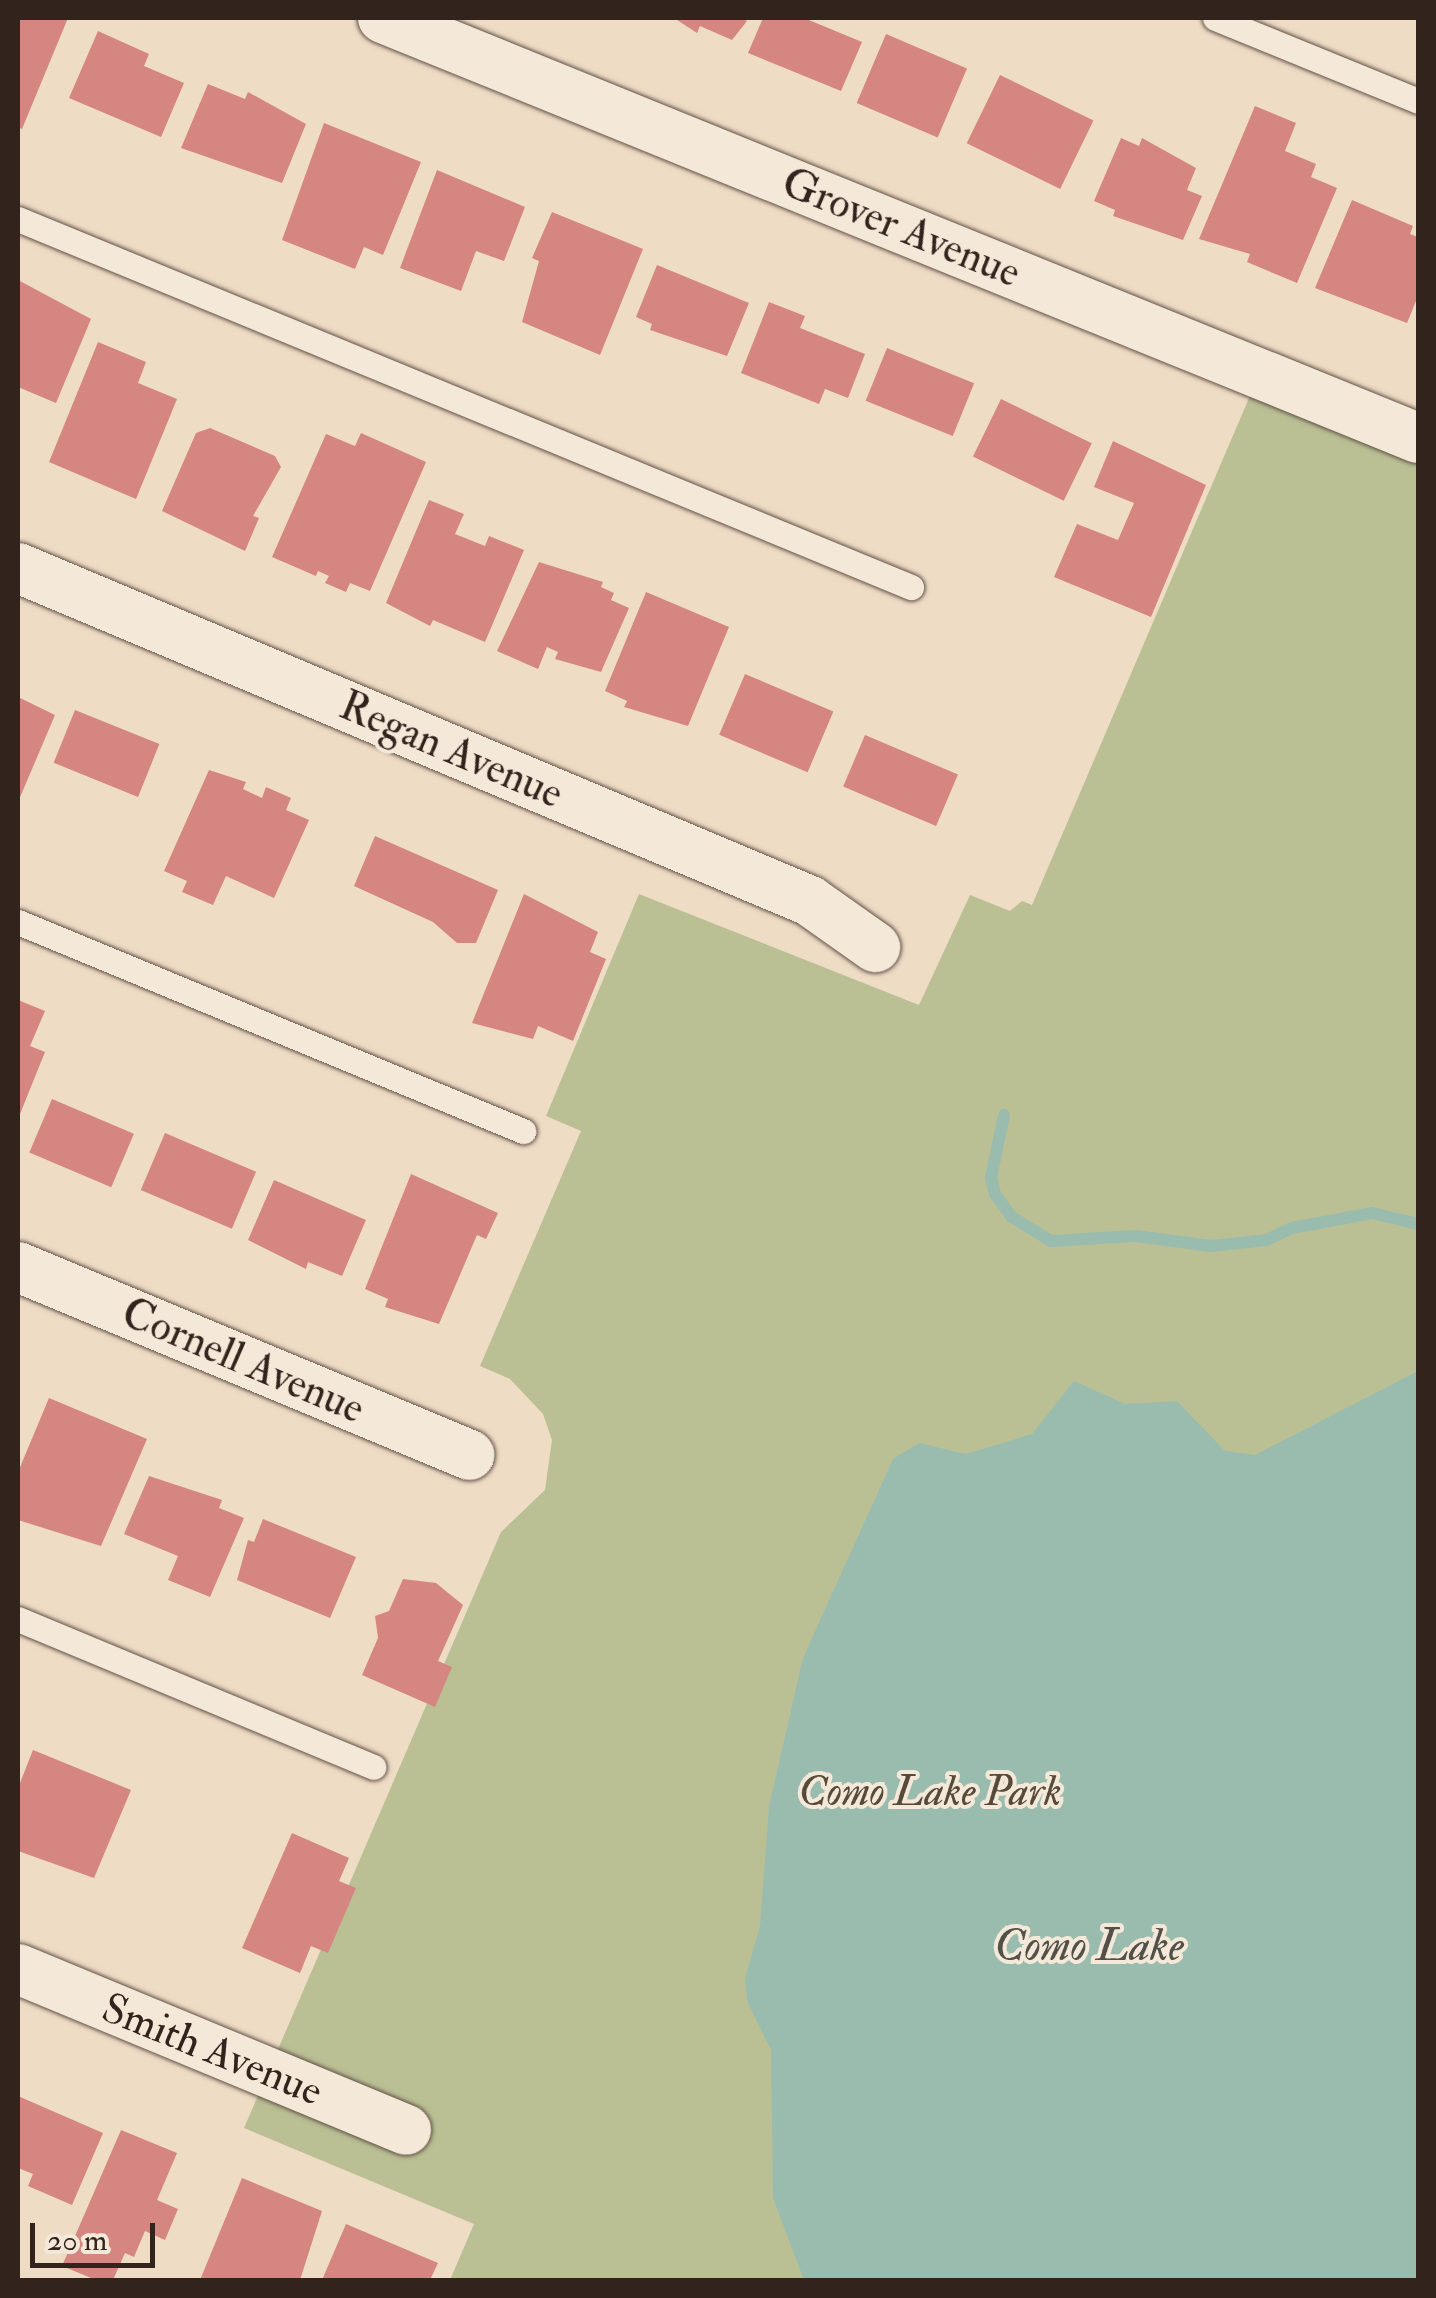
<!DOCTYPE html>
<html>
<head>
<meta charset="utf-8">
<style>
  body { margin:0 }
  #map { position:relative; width:1436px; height:2298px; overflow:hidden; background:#eedcc5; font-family:"IM FELL Double Pica",serif }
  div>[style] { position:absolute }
  .green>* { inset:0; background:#bac094 }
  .water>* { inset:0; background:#9abcaf }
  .stream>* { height:12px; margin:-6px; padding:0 6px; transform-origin:6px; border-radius:6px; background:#9abcaf }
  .building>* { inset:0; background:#d58681; transform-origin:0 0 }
  .roads { filter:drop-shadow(0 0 2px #625147) drop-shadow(0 0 2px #625147) }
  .lane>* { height:25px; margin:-12.5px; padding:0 12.5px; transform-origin:12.5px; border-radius:12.5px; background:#f4e8d9 }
  .street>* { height:50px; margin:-25px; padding:0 25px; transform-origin:25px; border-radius:25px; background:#f4e8d9 }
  span { translate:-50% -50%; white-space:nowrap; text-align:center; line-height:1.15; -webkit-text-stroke:8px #f4e8d9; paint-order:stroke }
  .street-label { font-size:42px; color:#33231d }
  .park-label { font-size:42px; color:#554a3b; font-style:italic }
  .water-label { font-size:45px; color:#525149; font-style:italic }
  .frame { position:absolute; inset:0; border:20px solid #33231d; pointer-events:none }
  .scale { position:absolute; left:30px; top:2223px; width:125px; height:45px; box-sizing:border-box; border:5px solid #33231d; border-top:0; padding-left:12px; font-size:30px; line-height:35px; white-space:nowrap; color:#33231d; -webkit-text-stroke:8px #f4e8d9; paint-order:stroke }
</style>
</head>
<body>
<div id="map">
  <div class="green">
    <i style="clip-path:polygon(1255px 384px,1418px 451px,1418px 2280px,450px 2280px,474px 2224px,244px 2128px,501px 1532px,545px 1490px,552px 1440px,543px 1414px,510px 1379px,480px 1366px,581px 1131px,546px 1116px,639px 894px,919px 1005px,970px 895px,1010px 911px,1022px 901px,1032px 905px)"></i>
  </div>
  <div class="water">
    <i style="clip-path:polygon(1418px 1371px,1418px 2280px,804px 2280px,773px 2198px,771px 2050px,747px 2001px,745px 1978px,760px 1926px,769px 1806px,803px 1658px,893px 1459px,919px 1443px,966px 1454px,1032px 1434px,1074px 1381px,1125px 1404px,1177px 1401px,1225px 1451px,1255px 1455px)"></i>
  </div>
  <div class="stream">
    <i style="left:1004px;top:1115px;width:64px;rotate:101.7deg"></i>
    <i style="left:991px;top:1178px;width:16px;rotate:76deg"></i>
    <i style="left:995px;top:1194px;width:29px;rotate:54deg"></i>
    <i style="left:1012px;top:1217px;width:46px;rotate:31.6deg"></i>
    <i style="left:1051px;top:1241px;width:85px;rotate:-3.4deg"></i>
    <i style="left:1136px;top:1236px;width:76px;rotate:7.6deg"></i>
    <i style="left:1211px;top:1246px;width:56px;rotate:-6.1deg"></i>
    <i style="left:1267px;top:1240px;width:28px;rotate:-26deg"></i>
    <i style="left:1292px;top:1228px;width:81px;rotate:-10.6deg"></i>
    <i style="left:1372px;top:1213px;width:47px;rotate:13.4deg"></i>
  </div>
  <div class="building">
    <i style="clip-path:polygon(18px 18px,68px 18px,22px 129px,18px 127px)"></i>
    <i style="clip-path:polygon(674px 18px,742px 18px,747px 21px,732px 40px,700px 26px,697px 33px)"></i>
    <i style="clip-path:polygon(763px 18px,804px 18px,862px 42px,841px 91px,748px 53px)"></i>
    <i style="clip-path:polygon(98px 31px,149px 54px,144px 66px,184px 83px,161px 137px,69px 98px)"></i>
    <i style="left:886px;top:34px;width:88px;height:75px;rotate:23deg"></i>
    <i style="left:1000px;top:75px;width:104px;height:76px;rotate:26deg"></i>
    <i style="clip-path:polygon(208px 84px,245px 99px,248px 92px,306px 124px,282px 183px,181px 148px)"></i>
    <i style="clip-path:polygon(1255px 106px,1296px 123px,1285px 151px,1316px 164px,1311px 177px,1337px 188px,1297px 283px,1247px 262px,1250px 254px,1199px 239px)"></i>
    <i style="clip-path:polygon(324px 123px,421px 162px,383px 255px,364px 247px,355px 269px,282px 240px)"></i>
    <i style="clip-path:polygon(1121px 138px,1139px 146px,1142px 138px,1196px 168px,1187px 190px,1202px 196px,1183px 240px,1113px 216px,1115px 210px,1094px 201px)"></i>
    <i style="clip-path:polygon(437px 170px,525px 207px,504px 261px,476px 251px,461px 291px,400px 268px)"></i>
    <i style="clip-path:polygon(1352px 200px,1413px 226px,1410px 234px,1418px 237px,1418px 296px,1407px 323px,1315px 288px)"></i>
    <i style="clip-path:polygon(552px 212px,643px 249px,600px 355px,522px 322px,539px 261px,532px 258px)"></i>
    <i style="clip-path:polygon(657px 265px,749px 303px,727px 356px,650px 330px,652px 324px,636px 317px)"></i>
    <i style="clip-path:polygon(18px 280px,91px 319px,56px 403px,18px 387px)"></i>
    <i style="clip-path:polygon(769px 302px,805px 316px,800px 328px,865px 354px,848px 398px,825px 389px,819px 404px,741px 373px)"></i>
    <i style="clip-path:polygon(98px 342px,146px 362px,138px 383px,177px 399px,136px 499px,49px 462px)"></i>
    <i style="left:887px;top:348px;width:94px;height:57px;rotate:22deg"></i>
    <i style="left:1001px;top:399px;width:101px;height:64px;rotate:26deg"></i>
    <i style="clip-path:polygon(210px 428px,275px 456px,281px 467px,253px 516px,259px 518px,245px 551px,162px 511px,196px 433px)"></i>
    <i style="clip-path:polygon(361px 433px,426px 462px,370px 591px,350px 583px,346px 592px,325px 583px,329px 576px,318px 571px,316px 576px,272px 557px,326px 434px,355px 446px)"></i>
    <i style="clip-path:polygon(1113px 441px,1206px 485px,1151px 617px,1054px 577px,1077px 524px,1118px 540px,1134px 503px,1094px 487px)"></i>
    <i style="clip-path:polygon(429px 500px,464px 514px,455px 534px,485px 546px,489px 536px,524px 550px,485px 642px,433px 620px,430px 626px,386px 603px)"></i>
    <i style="clip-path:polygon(539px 562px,603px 582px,601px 587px,614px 593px,611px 600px,629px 608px,601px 672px,555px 659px,558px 652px,547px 647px,538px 669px,497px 651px)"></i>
    <i style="clip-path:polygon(646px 592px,729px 627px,688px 726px,624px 707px,627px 701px,605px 691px)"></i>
    <i style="left:745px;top:674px;width:96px;height:66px;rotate:23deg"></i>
    <i style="clip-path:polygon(18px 697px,55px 715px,18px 802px)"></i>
    <i style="left:75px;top:710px;width:91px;height:57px;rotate:22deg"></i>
    <i style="left:865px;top:735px;width:101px;height:56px;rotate:23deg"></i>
    <i style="clip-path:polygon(209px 770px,246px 782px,243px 789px,262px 798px,266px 787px,291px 798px,286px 810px,309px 820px,274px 898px,226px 876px,213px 905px,182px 892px,187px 881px,164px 871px)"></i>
    <i style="clip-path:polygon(375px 836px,498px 890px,476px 943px,457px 943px,433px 922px,354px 886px)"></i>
    <i style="clip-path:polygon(524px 894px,598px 932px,590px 952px,606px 959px,573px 1041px,538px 1026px,533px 1039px,472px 1023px)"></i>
    <i style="clip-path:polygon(18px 1000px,45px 1011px,30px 1046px,45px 1052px,18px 1119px)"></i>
    <i style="left:52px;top:1099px;width:89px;height:58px;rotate:23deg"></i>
    <i style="left:165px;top:1133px;width:99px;height:62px;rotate:23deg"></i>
    <i style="clip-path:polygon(411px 1174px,498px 1213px,486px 1239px,477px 1235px,439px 1324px,385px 1307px,388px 1299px,365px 1289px)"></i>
    <i style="clip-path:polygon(274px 1180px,366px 1220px,342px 1276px,308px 1262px,306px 1269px,248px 1240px)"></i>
    <i style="clip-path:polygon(49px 1398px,147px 1439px,101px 1546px,18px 1520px,18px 1472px)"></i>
    <i style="clip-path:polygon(149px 1476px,222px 1500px,219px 1508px,244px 1518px,210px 1597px,168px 1580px,178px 1556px,124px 1534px)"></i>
    <i style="clip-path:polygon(263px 1519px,356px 1557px,330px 1618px,237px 1580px,248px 1540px,254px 1542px)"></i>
    <i style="clip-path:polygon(403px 1579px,436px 1583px,463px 1605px,438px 1661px,452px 1667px,435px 1707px,362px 1675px,378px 1638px,375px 1616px,389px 1611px)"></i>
    <i style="clip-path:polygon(33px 1750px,131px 1790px,94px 1878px,18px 1851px,18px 1788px)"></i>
    <i style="clip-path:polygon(292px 1833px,349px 1858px,339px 1881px,356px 1888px,328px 1953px,311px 1946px,300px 1973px,242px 1948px)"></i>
    <i style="clip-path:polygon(18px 2096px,103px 2133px,72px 2205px,28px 2186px,33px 2174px,18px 2168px)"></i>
    <i style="clip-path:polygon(121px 2130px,177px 2153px,157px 2200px,178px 2209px,165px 2240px,145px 2231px,134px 2257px,125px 2253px,113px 2280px,96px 2280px,62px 2266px)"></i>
    <i style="clip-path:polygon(242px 2178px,322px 2211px,300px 2280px,200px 2280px)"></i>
    <i style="clip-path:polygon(346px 2224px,438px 2263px,430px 2280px,322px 2280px)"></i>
  </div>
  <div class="roads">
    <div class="lane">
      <i style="left:1215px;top:18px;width:219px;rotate:22.2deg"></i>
      <i style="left:18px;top:219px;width:966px;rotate:22.4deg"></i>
      <i style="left:18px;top:922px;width:547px;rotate:22.48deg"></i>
      <i style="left:18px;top:1619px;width:385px;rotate:22.6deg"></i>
    </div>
    <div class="street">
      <i style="left:383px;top:18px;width:1117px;rotate:22.09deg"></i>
      <i style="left:18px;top:568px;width:859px;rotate:22.8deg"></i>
      <i style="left:810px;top:901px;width:80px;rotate:35.3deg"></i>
      <i style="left:18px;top:1267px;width:489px;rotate:22.6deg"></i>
      <i style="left:18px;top:1969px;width:420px;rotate:22.5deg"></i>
    </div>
  </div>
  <div class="street-label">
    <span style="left:901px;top:228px;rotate:22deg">Grover Avenue</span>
    <span style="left:451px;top:750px;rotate:23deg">Regan Avenue</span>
    <span style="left:243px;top:1361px;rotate:23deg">Cornell Avenue</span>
    <span style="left:212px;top:2050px;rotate:22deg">Smith Avenue</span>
  </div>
  <div class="park-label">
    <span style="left:930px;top:1792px">Como Lake Park</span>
  </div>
  <div class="water-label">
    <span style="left:1089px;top:1947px">Como Lake</span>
  </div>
  <div class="frame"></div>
  <div class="scale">20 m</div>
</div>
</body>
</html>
